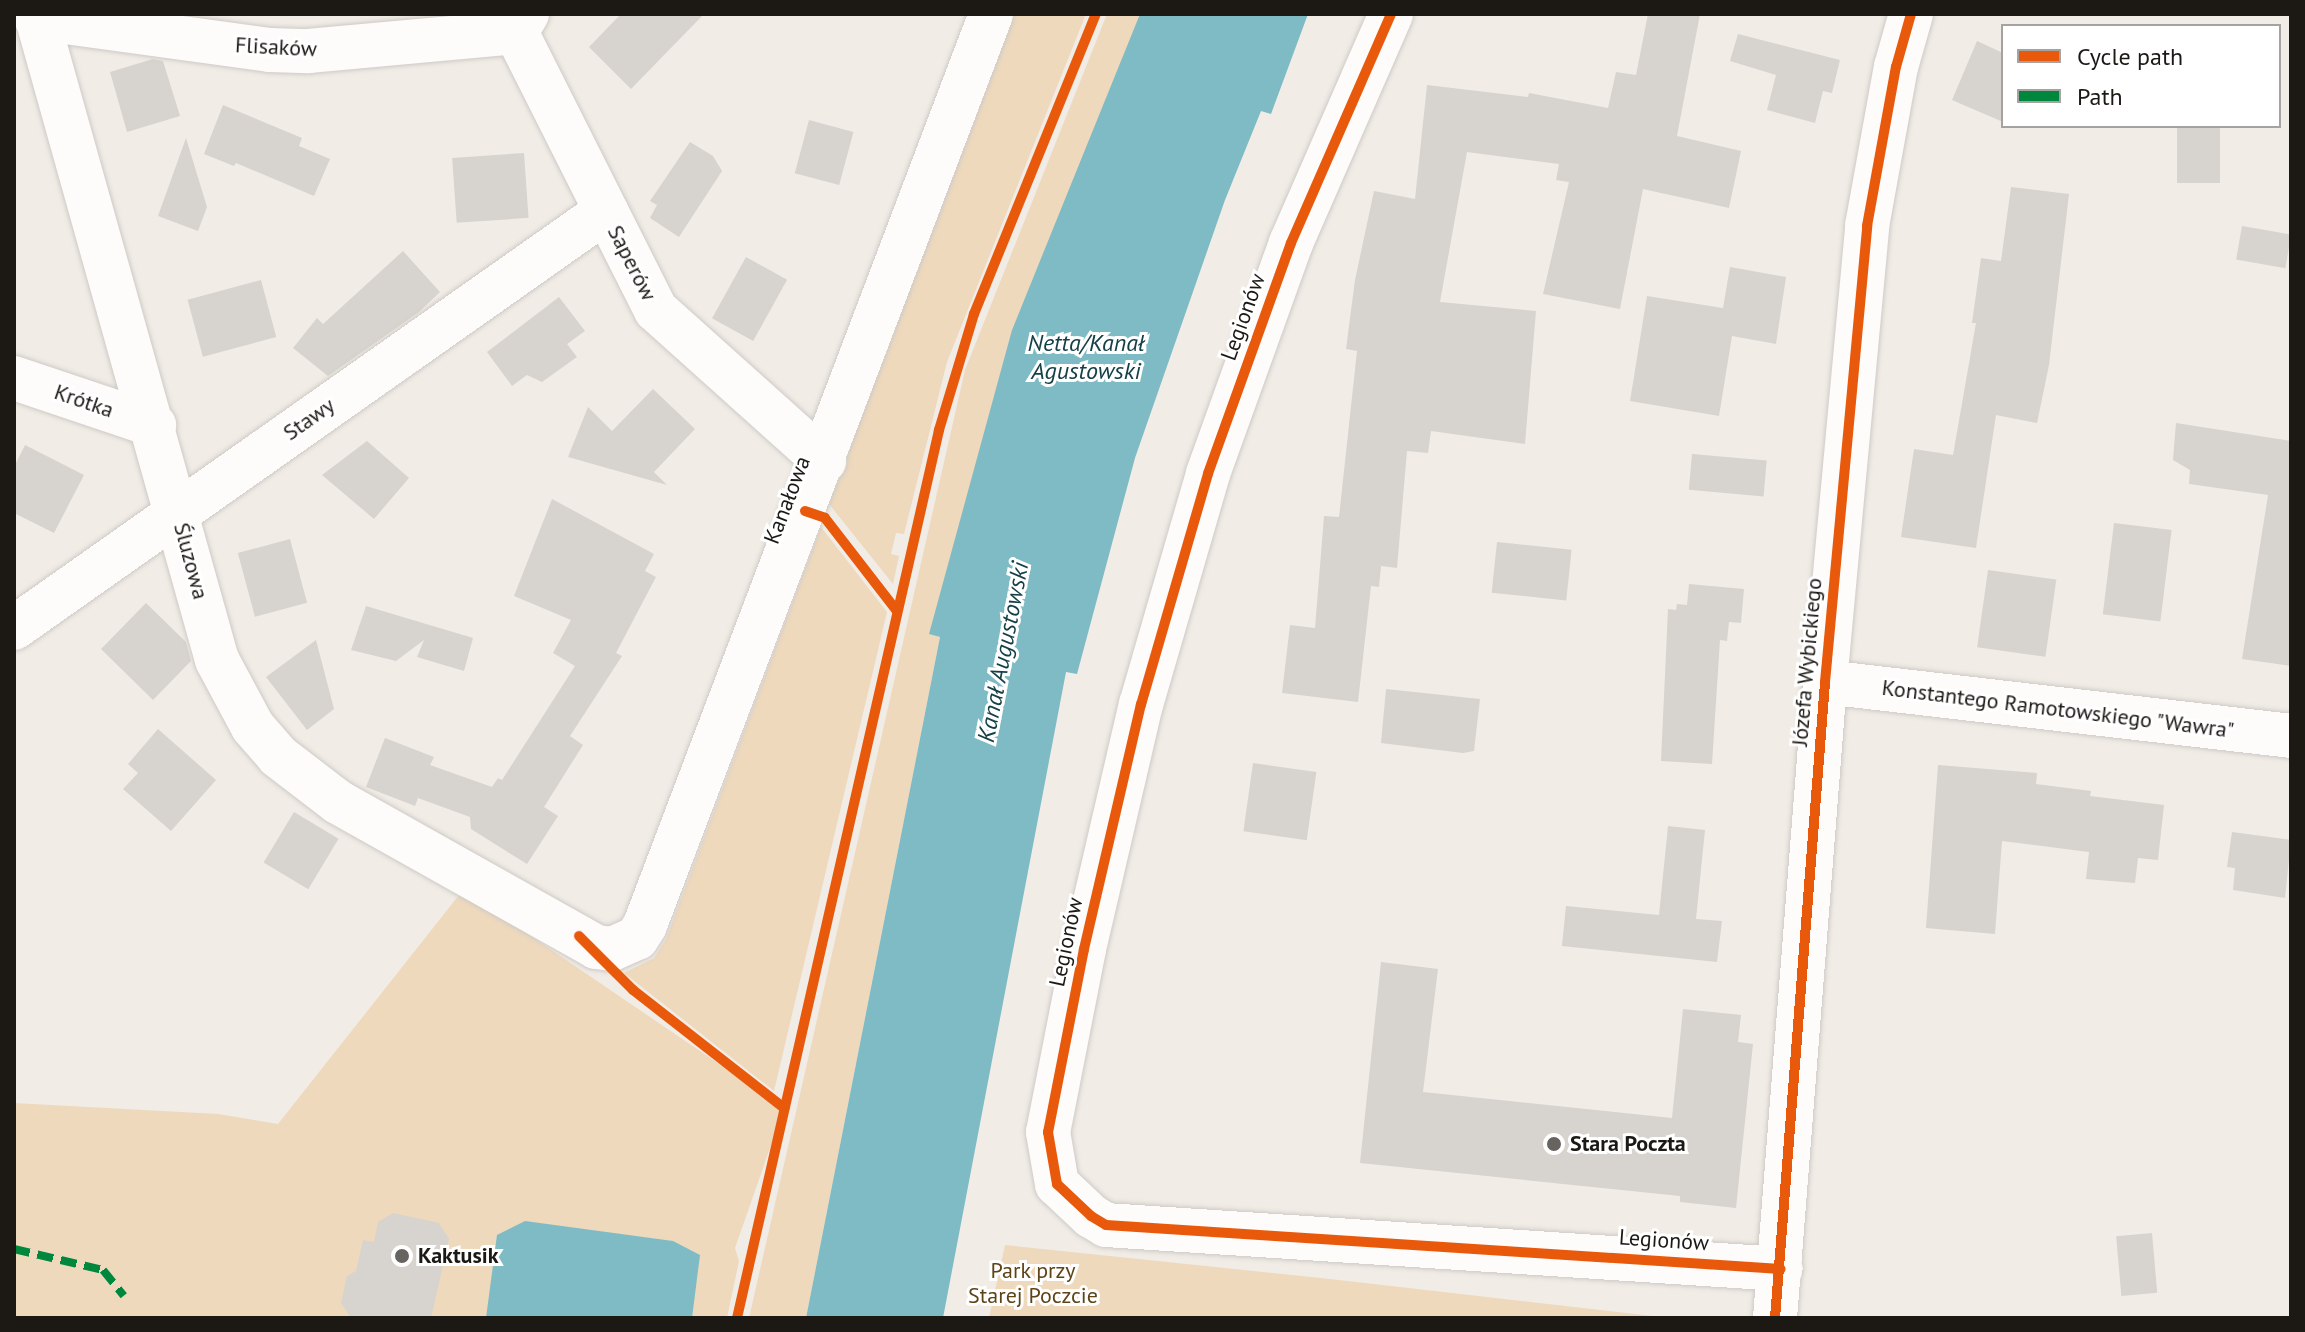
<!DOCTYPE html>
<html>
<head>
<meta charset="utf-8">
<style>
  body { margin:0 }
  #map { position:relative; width:2305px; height:1332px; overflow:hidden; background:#f1ece6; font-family:"PT Sans",sans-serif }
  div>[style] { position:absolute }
  .green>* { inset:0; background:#eed9bd }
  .water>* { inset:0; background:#7ebbc4 }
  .building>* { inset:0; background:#d7d3ce; transform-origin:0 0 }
  .roads { filter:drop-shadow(0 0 2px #cecac6) drop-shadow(0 0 2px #cecac6) }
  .street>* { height:44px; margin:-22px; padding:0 22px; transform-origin:22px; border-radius:22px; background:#fdfcfb }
  .quiet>* { height:8px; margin-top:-4px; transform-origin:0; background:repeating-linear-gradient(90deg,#00873e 0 16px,transparent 0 24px) }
  .cycleway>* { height:10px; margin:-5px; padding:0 5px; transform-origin:5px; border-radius:5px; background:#e8590c }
  .dots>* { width:22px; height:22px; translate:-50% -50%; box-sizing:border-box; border:4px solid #fff; border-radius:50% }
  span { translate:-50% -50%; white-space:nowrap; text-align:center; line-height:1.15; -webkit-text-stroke:6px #fff; paint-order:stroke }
  .street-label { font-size:22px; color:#1c1915 }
  .poi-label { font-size:22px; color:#1c1915; font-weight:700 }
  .left { translate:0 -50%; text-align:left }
  .park-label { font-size:22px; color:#5e4316 }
  .water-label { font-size:24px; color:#164047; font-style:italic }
  .frame { position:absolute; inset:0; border:16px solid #1c1915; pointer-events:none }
  .legend { position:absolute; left:2001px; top:24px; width:280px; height:104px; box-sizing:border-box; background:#fff; border:2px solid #a4a3a1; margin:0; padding:10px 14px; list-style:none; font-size:24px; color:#1c1915 }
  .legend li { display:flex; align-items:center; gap:16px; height:40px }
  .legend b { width:40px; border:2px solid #a4a3a1 }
</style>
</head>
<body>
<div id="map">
  <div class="green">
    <i style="clip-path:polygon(1015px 14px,1086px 14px,947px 362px,904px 534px,896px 533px,891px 554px,899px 556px,893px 584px,829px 504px)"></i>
    <i style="clip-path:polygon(1107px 14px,1140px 14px,930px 634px,940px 637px,806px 1318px,749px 1318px,965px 370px)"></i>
    <i style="clip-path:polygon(821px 527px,887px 612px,774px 1091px,624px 973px,654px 958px,666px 939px)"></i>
    <i style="clip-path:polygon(463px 890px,784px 1108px,735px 1248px,739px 1261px,727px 1318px,14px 1318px,14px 1103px,218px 1114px,278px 1124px)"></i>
    <i style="clip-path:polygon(1005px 1245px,1330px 1279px,1670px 1318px,989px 1318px)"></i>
  </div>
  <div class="water">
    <i style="clip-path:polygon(1140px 14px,1308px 14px,1271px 114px,1261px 111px,1225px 200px,1135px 458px,1077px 674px,1066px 672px,943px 1318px,806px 1318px,940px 637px,929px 634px,1012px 330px)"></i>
    <i style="clip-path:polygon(525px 1221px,673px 1241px,700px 1255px,692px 1318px,486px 1318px,497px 1235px)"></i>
  </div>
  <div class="building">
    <i style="clip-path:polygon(621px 14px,704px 14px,631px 89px,589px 47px)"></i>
    <i style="clip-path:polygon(1648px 14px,1700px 14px,1677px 136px,1741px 151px,1729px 208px,1643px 189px,1620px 309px,1543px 294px,1569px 182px,1556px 180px,1559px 164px,1467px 152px,1440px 302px,1536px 311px,1525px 444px,1431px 431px,1428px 453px,1407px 451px,1397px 568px,1381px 566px,1379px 587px,1371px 586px,1358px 702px,1282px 693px,1290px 625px,1315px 628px,1324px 516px,1339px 517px,1357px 351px,1346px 349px,1355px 280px,1374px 191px,1415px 199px,1427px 85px,1528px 97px,1529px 93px,1608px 108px,1616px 72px,1636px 75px)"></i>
    <i style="clip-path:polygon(1738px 34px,1840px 60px,1832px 93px,1823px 91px,1815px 123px,1767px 110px,1776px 75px,1730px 61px)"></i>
    <i style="clip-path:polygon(1977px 41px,2003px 53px,2003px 122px,1952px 100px)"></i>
    <i style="clip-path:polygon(153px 59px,163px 61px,180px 116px,127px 132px,110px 72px)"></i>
    <i style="clip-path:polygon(223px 105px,302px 138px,299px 146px,330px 159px,314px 196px,236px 163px,234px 166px,204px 154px)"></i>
    <i style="left:809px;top:120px;width:46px;height:55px;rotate:15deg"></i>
    <i style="left:2177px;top:126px;width:43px;height:57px"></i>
    <i style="clip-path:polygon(186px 138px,207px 207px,198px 231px,158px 216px)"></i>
    <i style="clip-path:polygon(690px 142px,713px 156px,722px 171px,679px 237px,650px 218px,657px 205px,650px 201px)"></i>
    <i style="left:524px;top:153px;width:65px;height:72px;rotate:86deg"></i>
    <i style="clip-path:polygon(2011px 187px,2069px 194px,2049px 365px,2037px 423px,1996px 415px,1976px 548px,1901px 537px,1914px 449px,1953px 455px,1976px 323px,1972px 323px,1981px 258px,2001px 261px)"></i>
    <i style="left:2242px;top:226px;width:50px;height:34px;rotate:10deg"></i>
    <i style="clip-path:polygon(403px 251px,440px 292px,419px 312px,328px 376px,293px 348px,317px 318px,323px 324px)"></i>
    <i style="left:746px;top:257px;width:47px;height:70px;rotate:29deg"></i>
    <i style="clip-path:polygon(1730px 267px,1786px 277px,1776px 344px,1732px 336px,1719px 416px,1630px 401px,1647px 296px,1723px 308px)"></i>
    <i style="left:261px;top:280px;width:59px;height:76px;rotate:75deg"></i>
    <i style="clip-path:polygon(559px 297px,585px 331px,567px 344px,577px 357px,542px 382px,527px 375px,512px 386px,487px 352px)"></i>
    <i style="clip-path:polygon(653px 389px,695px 429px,654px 472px,667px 485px,568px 457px,588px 407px,612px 431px)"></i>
    <i style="clip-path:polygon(2176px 423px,2291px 441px,2291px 666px,2242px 659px,2268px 495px,2189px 484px,2190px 470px,2173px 460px)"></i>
    <i style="clip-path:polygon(367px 441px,409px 478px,374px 519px,322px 475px)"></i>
    <i style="clip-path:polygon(25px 445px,84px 475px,54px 533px,14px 513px,14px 467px)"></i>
    <i style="left:1692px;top:454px;width:75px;height:36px;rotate:5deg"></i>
    <i style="clip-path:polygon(552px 499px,654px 554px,645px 571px,656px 577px,616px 653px,622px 656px,570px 736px,583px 745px,544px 807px,558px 816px,527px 864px,471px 829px,470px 817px,418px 798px,415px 806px,366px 787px,385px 738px,434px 757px,430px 765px,492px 787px,498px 778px,502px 780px,575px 666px,553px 653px,571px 620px,514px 596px)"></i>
    <i style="left:2114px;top:523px;width:58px;height:92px;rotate:7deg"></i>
    <i style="left:290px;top:539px;width:66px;height:54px;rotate:75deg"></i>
    <i style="left:1497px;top:542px;width:75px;height:51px;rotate:6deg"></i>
    <i style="left:1988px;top:570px;width:69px;height:78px;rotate:8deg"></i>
    <i style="clip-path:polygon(1689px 584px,1744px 589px,1741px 623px,1729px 622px,1727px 641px,1720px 640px,1712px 764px,1661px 761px,1668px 609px,1676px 610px,1677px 604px,1687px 605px)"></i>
    <i style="clip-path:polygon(146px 603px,186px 642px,191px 661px,153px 700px,101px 649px)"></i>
    <i style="clip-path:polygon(366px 606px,473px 638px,464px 671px,417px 657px,424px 640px,396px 661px,351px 650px)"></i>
    <i style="clip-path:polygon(316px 640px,334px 709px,307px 730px,266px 677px)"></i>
    <i style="clip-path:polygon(1386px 689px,1480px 699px,1474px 751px,1463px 753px,1381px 743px)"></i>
    <i style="clip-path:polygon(158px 729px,216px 780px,171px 831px,123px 789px,138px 773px,128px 764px)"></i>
    <i style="left:1253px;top:763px;width:64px;height:69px;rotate:8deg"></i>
    <i style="clip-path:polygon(1938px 765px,2037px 773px,2036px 784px,2091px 791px,2090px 796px,2164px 805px,2158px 860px,2138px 858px,2135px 883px,2086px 879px,2089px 852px,2002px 841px,1995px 934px,1926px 928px)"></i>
    <i style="left:294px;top:812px;width:52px;height:59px;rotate:31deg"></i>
    <i style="clip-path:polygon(1668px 826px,1705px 830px,1696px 919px,1722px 921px,1717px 962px,1562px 946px,1566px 906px,1659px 915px)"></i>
    <i style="clip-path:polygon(2232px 832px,2291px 840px,2285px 898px,2233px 890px,2235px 868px,2227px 867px)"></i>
    <i style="clip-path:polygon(1381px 962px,1438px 969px,1423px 1092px,1672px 1118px,1683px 1009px,1741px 1015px,1738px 1042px,1753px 1044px,1736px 1208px,1680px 1202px,1680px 1196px,1360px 1163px)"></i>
    <i style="clip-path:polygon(393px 1213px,439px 1223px,449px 1239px,431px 1318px,351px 1318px,341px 1303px,347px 1276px,356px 1271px,363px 1240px,374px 1242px,378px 1222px)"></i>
    <i style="left:2152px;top:1233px;width:60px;height:36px;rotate:85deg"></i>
  </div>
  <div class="roads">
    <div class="street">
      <i style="left:36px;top:14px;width:671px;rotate:74.35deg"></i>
      <i style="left:217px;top:660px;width:76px;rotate:61.8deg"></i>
      <i style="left:253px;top:727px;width:38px;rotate:49deg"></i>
      <i style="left:278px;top:756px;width:76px;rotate:37.5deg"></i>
      <i style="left:338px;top:802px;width:296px;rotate:29.3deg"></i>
      <i style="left:596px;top:947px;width:16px;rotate:7deg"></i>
      <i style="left:612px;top:949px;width:27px;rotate:-24deg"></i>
      <i style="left:637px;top:938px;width:15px;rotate:-58deg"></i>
      <i style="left:645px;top:925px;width:974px;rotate:-69.2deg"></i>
      <i style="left:527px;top:14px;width:21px;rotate:121deg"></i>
      <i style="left:516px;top:32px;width:311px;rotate:63.3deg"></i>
      <i style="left:656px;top:310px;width:226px;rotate:41.9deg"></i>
      <i style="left:1391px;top:14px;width:250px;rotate:113.6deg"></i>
      <i style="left:1291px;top:243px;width:245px;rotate:109.8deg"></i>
      <i style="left:1208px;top:474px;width:240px;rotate:106.2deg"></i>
      <i style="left:1141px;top:704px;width:252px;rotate:103.1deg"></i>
      <i style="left:1084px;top:949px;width:187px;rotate:101.1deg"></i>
      <i style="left:1048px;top:1132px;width:53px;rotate:80.2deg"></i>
      <i style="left:1057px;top:1184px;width:47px;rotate:43.3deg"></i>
      <i style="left:1091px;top:1216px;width:17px;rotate:31deg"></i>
      <i style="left:1106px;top:1225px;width:676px;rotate:3.73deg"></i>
      <i style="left:36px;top:18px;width:236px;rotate:7.8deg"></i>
      <i style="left:270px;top:50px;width:38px;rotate:2deg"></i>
      <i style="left:308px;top:51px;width:209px;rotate:-5.2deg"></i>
      <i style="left:14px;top:378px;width:148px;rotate:18.6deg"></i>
      <i style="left:14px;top:628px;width:724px;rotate:-35.16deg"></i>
      <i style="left:1825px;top:682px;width:469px;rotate:6.6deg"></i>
      <i style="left:1775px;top:1318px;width:638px;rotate:-85.5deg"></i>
      <i style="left:1825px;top:682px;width:458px;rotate:-84.7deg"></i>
      <i style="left:1867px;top:226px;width:162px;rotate:-79.7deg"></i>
      <i style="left:1896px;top:67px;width:55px;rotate:-74.2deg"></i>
    </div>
  </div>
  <div class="quiet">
    <i style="left:14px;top:1249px;width:91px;rotate:13.3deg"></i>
    <i style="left:103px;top:1270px;width:33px;rotate:51deg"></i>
  </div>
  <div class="cycleway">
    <i style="left:1391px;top:14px;width:250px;rotate:113.6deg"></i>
    <i style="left:1291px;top:243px;width:245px;rotate:109.8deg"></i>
    <i style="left:1208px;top:474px;width:240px;rotate:106.2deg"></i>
    <i style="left:1141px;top:704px;width:252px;rotate:103.1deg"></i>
    <i style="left:1084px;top:949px;width:187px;rotate:101.1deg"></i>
    <i style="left:1048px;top:1132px;width:53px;rotate:80.2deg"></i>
    <i style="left:1057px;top:1184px;width:47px;rotate:43.3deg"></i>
    <i style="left:1091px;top:1216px;width:17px;rotate:31deg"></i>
    <i style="left:1106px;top:1225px;width:676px;rotate:3.73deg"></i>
    <i style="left:805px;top:511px;width:21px;rotate:19deg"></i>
    <i style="left:825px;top:518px;width:116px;rotate:52.3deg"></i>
    <i style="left:579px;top:936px;width:76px;rotate:45deg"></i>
    <i style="left:633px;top:990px;width:192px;rotate:38deg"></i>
    <i style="left:737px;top:1318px;width:911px;rotate:-77.18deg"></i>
    <i style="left:939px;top:430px;width:121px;rotate:-73.2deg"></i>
    <i style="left:974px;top:314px;width:324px;rotate:-67.9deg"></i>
    <i style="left:1775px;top:1318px;width:638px;rotate:-85.5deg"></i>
    <i style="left:1825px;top:682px;width:458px;rotate:-84.7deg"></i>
    <i style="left:1867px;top:226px;width:162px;rotate:-79.7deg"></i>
    <i style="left:1896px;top:67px;width:55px;rotate:-74.2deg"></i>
  </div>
  <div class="dots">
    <i style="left:1554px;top:1144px;background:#67635e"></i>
    <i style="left:402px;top:1256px;background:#67635e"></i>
  </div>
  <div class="street-label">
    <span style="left:276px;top:47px;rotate:3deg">Flisaków</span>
    <span style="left:632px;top:263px;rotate:63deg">Saperów</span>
    <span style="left:1243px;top:317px;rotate:-70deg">Legionów</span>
    <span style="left:84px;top:401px;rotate:19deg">Krótka</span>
    <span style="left:309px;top:419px;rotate:-35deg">Stawy</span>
    <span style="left:787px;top:500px;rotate:-69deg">Kanałowa</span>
    <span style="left:191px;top:561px;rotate:75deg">Śluzowa</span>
    <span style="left:1807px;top:662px;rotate:-85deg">Józefa Wybickiego</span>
    <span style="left:2058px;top:709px;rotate:7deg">Konstantego Ramotowskiego "Wawra"</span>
    <span style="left:1066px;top:942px;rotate:-78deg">Legionów</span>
    <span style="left:1664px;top:1240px;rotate:4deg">Legionów</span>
  </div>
  <div class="poi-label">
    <span class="left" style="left:1570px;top:1144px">Stara Poczta</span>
    <span class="left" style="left:418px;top:1256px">Kaktusik</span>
  </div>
  <div class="park-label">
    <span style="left:1033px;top:1283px">Park przy<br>Starej Poczcie</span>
  </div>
  <div class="water-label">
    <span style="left:1086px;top:357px">Netta/Kanał<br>Agustowski</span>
    <span style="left:1003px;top:652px;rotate:-79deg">Kanał Augustowski</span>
  </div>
  <div class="frame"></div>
  <ul class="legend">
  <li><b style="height:10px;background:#e8590c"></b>Cycle path</li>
  <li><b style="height:10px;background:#00873e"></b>Path</li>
  </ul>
</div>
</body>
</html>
